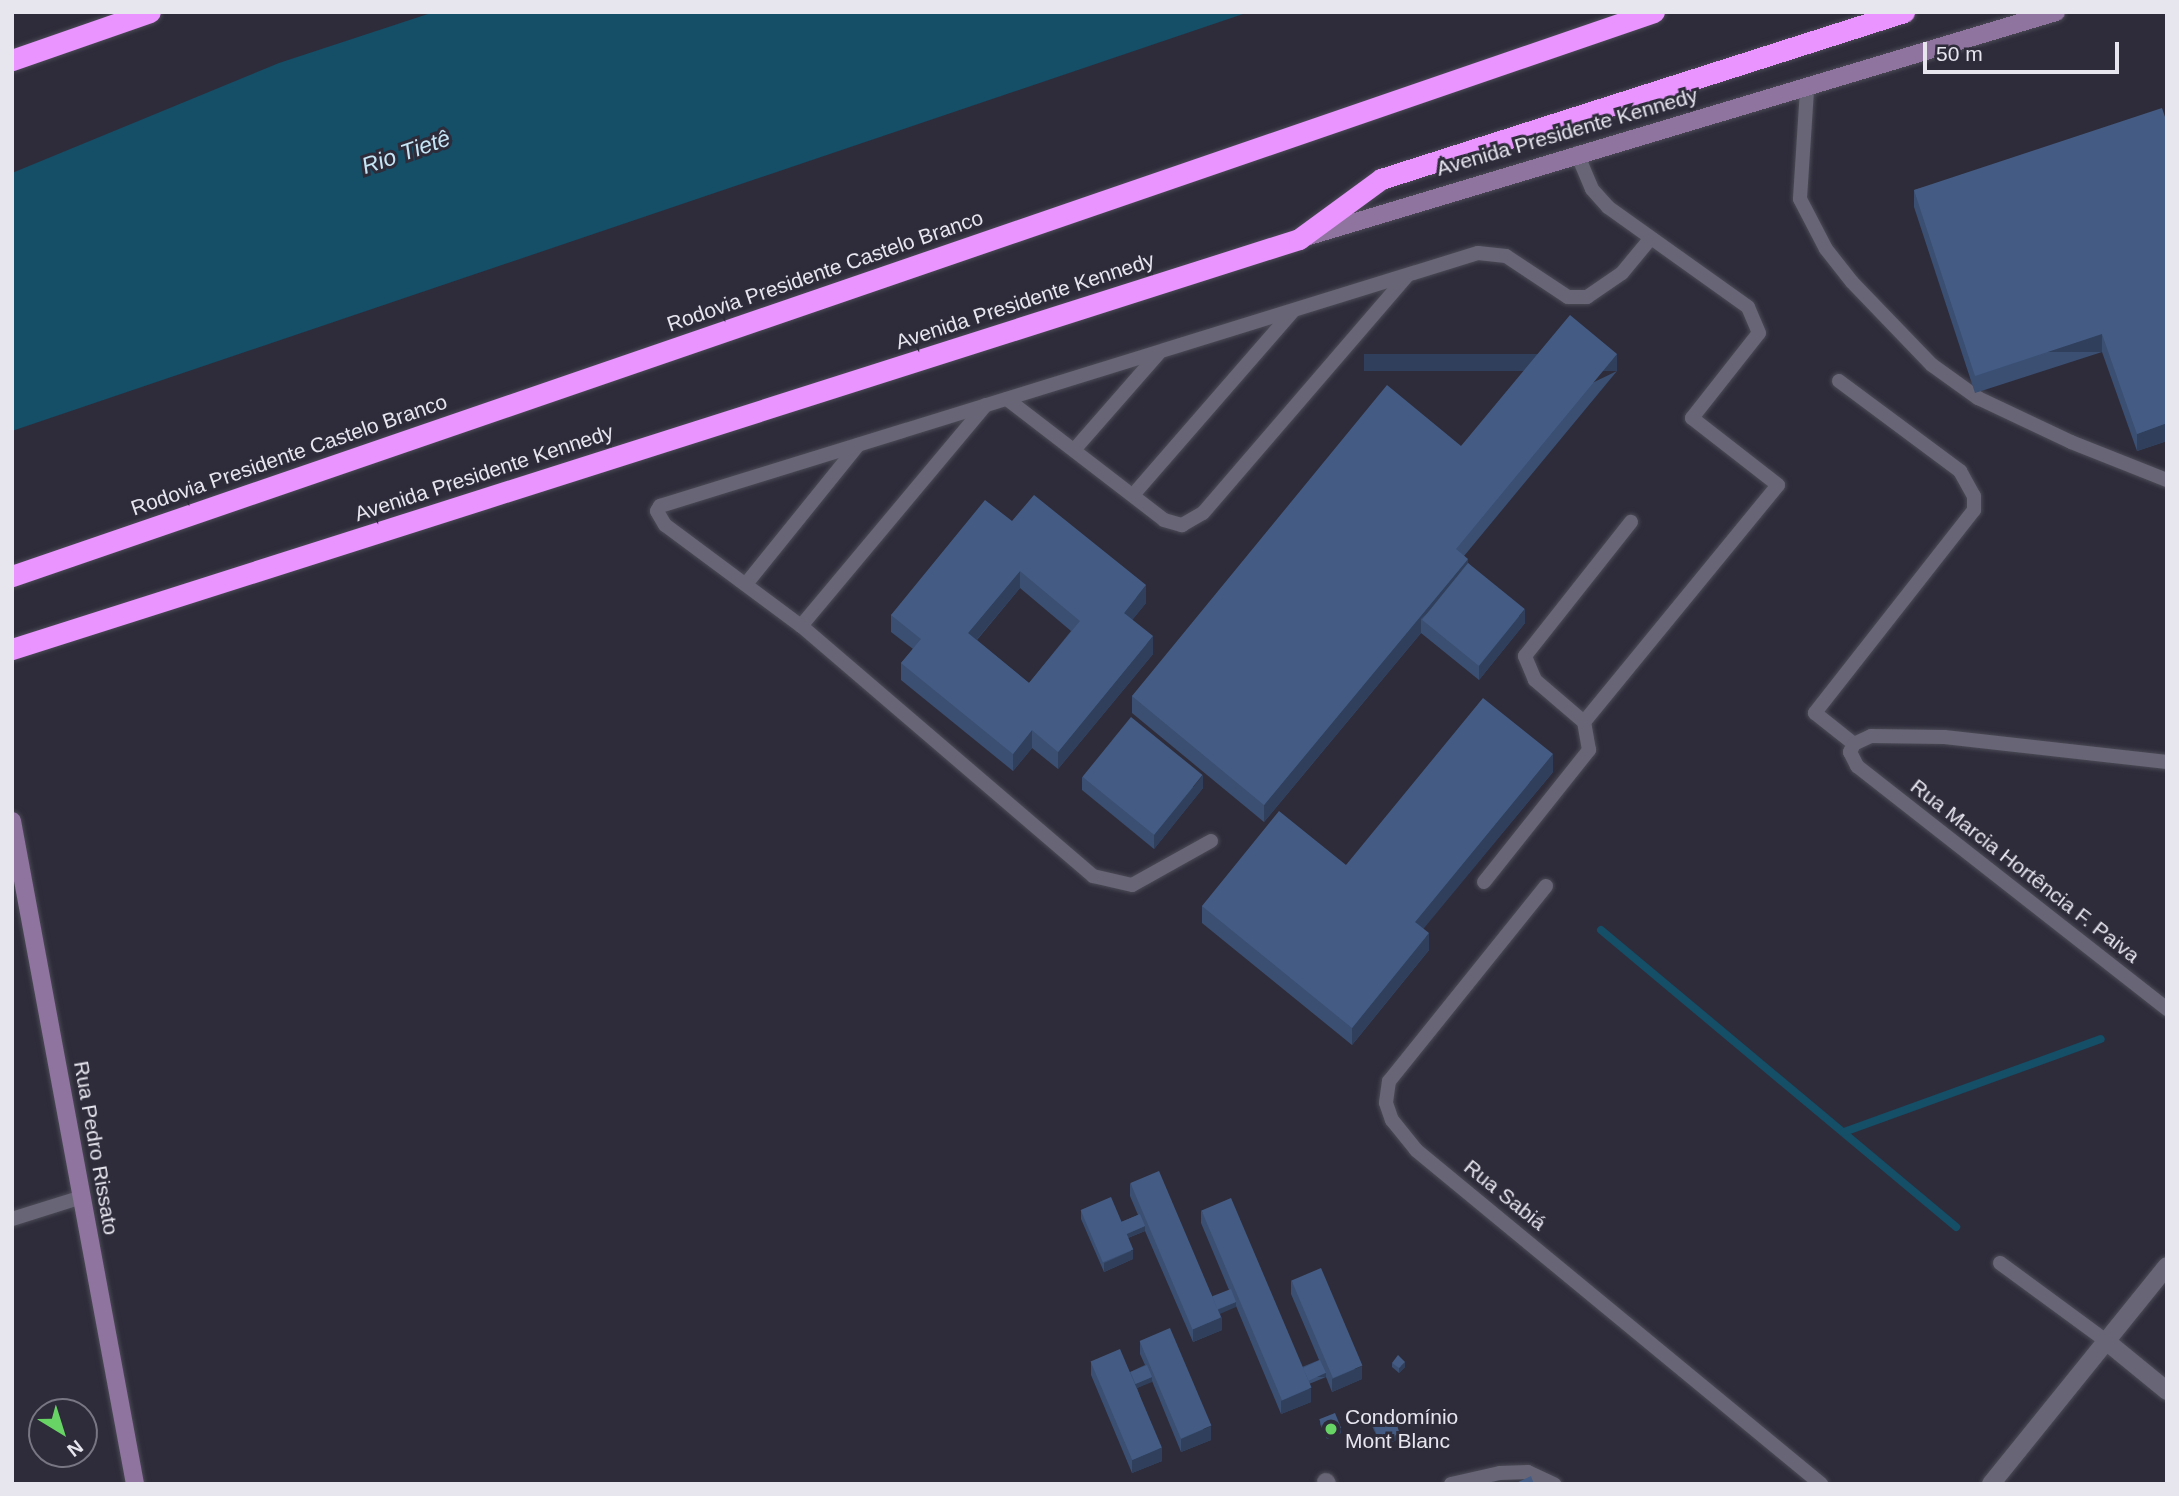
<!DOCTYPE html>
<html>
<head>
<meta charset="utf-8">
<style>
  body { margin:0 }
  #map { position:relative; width:2179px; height:1496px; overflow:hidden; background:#2e2c3a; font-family:Helvetica,sans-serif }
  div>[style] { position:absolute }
  .water>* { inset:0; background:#144e67 }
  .stream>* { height:8px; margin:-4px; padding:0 4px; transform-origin:4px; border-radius:4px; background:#144e67 }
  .roads { filter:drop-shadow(0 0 2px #4c4b57) drop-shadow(0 0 2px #4c4b57) }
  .lane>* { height:14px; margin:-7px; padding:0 7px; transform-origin:7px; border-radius:7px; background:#686676 }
  .street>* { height:18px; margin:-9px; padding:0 9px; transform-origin:9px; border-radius:9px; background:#686676 }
  .secondary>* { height:18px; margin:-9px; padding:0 9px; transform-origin:9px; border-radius:9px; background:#8f749f }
  .highway>* { height:21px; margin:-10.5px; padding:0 10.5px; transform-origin:10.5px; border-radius:10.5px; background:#e994ff }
  .wall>* { inset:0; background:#3a4f72 }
  .shaded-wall>* { inset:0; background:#30405c; transform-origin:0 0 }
  .building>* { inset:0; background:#445c84; transform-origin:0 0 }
  .dots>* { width:19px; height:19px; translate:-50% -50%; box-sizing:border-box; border:4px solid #2e2c3a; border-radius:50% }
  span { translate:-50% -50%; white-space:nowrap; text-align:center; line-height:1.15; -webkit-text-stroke:6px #2e2c3a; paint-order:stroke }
  .street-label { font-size:21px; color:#e7e6ef }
  .poi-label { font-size:21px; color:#e7e6ef }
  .left { translate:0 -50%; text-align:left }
  .water-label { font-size:23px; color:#c6e6f6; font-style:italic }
  .frame { position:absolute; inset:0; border:14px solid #e7e6ef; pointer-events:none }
  .north { position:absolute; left:28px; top:1398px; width:70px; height:70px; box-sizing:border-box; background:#2e2c3a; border:2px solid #787682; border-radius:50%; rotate:142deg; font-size:19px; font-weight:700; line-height:28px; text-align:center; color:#e7e6ef }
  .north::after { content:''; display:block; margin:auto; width:24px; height:32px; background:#68d465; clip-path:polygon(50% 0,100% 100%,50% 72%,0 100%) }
  .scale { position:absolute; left:1923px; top:42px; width:196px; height:32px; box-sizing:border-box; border:4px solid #e7e6ef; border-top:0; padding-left:9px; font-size:21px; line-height:24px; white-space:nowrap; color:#e7e6ef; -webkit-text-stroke:5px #2e2c3a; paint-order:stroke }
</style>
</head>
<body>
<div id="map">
  <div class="water">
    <i style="clip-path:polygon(434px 12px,1249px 12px,12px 431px,12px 173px,279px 63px)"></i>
  </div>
  <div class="stream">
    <i style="left:1601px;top:930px;width:463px;rotate:39.9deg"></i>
    <i style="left:1844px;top:1132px;width:273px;rotate:-19.9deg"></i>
  </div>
  <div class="roads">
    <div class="lane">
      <i style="left:1807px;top:90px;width:109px;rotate:93.7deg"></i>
      <i style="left:1800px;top:199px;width:56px;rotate:62.5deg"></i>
      <i style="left:1826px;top:249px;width:42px;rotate:51.8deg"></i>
      <i style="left:1852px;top:282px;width:115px;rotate:46.1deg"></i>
      <i style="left:1932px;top:365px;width:57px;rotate:35.7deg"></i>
      <i style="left:1978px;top:398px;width:103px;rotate:25.3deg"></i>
      <i style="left:2071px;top:442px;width:103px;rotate:21.6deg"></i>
      <i style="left:1839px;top:381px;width:151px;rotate:36.6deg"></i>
      <i style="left:1960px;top:471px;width:29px;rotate:61deg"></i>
      <i style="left:1974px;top:496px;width:14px;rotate:90deg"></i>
      <i style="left:1974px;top:510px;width:258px;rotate:128.1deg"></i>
      <i style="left:1815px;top:713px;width:50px;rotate:38.5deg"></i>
      <i style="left:1007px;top:399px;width:198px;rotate:37.6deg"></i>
      <i style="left:1164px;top:520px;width:19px;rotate:16deg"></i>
      <i style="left:1182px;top:525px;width:24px;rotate:-30deg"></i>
      <i style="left:1203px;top:513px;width:313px;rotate:-49.3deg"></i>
      <i style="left:1074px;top:450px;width:128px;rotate:-48.8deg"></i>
      <i style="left:1133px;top:495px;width:244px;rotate:-49deg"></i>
      <i style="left:746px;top:584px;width:179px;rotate:-51.1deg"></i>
      <i style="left:801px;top:626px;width:288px;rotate:-50.1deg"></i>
      <i style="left:1584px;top:722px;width:65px;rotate:-139.4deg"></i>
      <i style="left:1535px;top:680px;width:26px;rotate:-113deg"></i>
      <i style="left:1525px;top:656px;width:171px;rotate:-51.7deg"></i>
      <i style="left:2167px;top:762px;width:224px;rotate:-173.6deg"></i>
      <i style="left:1944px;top:737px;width:73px;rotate:-179.2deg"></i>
      <i style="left:1871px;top:736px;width:19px;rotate:155deg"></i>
      <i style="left:1854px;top:744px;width:9px;rotate:117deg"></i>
      <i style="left:1850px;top:752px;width:16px;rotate:63deg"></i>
      <i style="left:1857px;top:766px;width:394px;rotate:38.1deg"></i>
      <i style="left:1211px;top:841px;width:90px;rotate:150.9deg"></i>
      <i style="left:1132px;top:885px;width:40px;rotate:-167deg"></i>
      <i style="left:1093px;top:876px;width:384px;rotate:-139.4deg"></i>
      <i style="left:801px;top:626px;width:169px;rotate:-143.4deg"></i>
      <i style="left:665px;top:525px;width:16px;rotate:-120deg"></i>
      <i style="left:657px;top:511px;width:6px;rotate:-59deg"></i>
      <i style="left:660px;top:506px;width:856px;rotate:-17.19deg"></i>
      <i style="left:1478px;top:253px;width:28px;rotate:6deg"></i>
      <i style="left:1506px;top:256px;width:74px;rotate:33.5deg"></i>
      <i style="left:1568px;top:297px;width:19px"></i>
      <i style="left:1587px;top:297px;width:42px;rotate:-34.4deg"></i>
      <i style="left:1622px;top:273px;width:45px;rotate:-50.4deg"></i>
      <i style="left:1484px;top:882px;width:169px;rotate:-51.5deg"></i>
      <i style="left:1589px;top:750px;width:28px;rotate:-100deg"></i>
      <i style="left:1584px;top:722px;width:306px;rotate:-50.7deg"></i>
      <i style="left:1778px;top:485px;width:109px;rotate:-142.1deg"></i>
      <i style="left:1692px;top:418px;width:108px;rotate:-51.8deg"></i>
      <i style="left:1759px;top:333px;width:28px;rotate:-113deg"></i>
      <i style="left:1748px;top:307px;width:172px;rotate:-144.5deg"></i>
      <i style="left:1608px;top:207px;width:24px;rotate:-132deg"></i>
      <i style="left:1592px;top:189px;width:39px;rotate:-113deg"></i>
      <i style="left:1546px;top:886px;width:250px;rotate:128.8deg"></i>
      <i style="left:1389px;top:1081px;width:22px;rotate:98deg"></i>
      <i style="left:1386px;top:1103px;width:18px;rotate:71deg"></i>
      <i style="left:1392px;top:1120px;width:38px;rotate:51deg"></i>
      <i style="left:1416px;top:1150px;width:525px;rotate:39.51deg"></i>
      <i style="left:12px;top:1219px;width:73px;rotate:-17.4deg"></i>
      <i style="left:2000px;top:1263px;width:132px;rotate:36.3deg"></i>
      <i style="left:1451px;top:1484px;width:50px;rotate:-12.7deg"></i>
      <i style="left:1500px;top:1473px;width:28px;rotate:-2deg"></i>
      <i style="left:1528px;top:1472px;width:29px;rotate:25deg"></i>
    </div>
    <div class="street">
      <i style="left:2106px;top:1341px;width:79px;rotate:39.3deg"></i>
      <i style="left:1326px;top:1482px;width:2px;rotate:63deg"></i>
      <i style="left:1991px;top:1484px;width:280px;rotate:-51.1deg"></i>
    </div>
    <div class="secondary">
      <i style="left:1309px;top:236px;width:780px;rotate:-16.69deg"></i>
      <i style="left:12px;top:821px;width:674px;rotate:79.49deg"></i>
    </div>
    <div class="highway">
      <i style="left:12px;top:60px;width:146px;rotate:-19.2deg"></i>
      <i style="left:12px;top:576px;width:1736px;rotate:-18.96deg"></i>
      <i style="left:12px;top:649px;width:1351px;rotate:-17.67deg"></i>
      <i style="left:1299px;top:239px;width:102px;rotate:-36.2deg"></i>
      <i style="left:1381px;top:179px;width:549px;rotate:-17.71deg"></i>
    </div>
  </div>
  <div class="wall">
    <i style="clip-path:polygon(2167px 123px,2167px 441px,2137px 451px,2102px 352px,1975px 393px,1914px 207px,1914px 190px)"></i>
    <i style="clip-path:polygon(1617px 371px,1464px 556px,1468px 563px,1525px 623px,1479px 680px,1421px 633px,1264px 822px,1132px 713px,1132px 696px,1461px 446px)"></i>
    <i style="clip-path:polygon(evenodd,1012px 521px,1146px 603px,1132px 620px,1153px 654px,1058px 769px,1032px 748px,1013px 771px,901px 680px,901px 663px,913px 649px,891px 632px,891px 615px,1012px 521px,1020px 588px,1071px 631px,1029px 683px,977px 640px,1020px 588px)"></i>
    <i style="clip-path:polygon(1553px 772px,1423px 928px,1429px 950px,1352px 1045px,1202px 923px,1202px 906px,1346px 865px)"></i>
    <i style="clip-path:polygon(1082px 777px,1203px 788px,1154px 849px,1082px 790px)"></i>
    <i style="clip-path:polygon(1130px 1183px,1213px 1297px,1229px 1290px,1201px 1223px,1201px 1210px,1302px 1367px,1319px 1360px,1291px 1294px,1291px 1280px,1362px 1379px,1332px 1392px,1326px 1377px,1309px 1384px,1311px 1402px,1281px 1414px,1236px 1306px,1220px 1313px,1222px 1330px,1193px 1342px,1145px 1231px,1128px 1238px,1133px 1259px,1104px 1272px,1081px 1219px,1081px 1210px,1121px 1222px,1138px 1215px,1130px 1196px)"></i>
    <i style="clip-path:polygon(1140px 1341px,1211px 1440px,1181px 1452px,1152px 1381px,1137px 1388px,1162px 1461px,1132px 1473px,1091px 1375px,1091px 1362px,1130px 1372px,1145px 1365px,1140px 1354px)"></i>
    <i style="clip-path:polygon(1392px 1363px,1405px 1367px,1399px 1373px,1392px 1367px)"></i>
    <i style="clip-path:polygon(1320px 1420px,1341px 1433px,1327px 1439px,1320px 1424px)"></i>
    <i style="clip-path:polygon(1372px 1421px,1400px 1438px,1382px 1447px,1372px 1426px)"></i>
  </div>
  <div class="shaded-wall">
    <i style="left:2102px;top:334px;width:18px;height:134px;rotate:90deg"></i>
    <i style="left:1617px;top:354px;width:17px;height:253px;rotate:90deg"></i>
    <i style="clip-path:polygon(2167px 423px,2167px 441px,2137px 451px,2137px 434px)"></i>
    <i style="clip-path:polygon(1468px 559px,1468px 576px,1421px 619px,1421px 633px,1264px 822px,1264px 805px)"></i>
    <i style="clip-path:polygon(1020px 571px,1020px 588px,968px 650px,968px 633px)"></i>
    <i style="clip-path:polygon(1146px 585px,1146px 603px,1124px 630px,1124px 613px)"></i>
    <i style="clip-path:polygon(1525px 609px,1525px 623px,1479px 680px,1479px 666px)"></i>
    <i style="clip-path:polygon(1153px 636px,1153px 654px,1058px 769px,1058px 752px)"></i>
    <i style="clip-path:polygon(1032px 730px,1032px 748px,1013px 771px,1013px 754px)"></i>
    <i style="clip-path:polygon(1553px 754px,1553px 772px,1415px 939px,1415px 922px)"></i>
    <i style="clip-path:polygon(1203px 775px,1203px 788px,1154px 849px,1154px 835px)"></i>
    <i style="clip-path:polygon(1429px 933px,1429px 950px,1352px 1045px,1352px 1028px)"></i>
    <i style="left:14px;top:1140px;width:25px;height:2px;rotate:90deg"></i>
    <i style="clip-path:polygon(1145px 1226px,1145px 1231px,1125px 1239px,1125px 1235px)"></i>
    <i style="clip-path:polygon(1133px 1250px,1133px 1259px,1104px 1272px,1104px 1263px)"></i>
    <i style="clip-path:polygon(1236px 1302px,1236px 1307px,1215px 1316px,1215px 1311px)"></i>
    <i style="clip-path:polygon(1222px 1317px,1222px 1330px,1193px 1342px,1193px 1329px)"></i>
    <i style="clip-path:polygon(1405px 1362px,1405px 1367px,1399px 1373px,1399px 1368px)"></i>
    <i style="clip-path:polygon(1362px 1366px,1362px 1379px,1332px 1392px,1332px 1379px)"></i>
    <i style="left:1326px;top:1373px;width:4px;height:24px;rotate:90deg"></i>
    <i style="clip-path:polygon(1152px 1377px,1152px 1382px,1132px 1390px,1132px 1385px)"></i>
    <i style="clip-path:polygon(1311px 1388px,1311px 1402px,1281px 1414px,1281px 1401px)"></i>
    <i style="clip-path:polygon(1211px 1426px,1211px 1440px,1181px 1452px,1181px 1439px)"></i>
    <i style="clip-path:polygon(1341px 1428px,1341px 1433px,1327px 1439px,1327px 1435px)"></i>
    <i style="clip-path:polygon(1400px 1434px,1400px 1438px,1382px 1447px,1382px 1442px)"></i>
    <i style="clip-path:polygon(1162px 1447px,1162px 1461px,1132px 1473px,1132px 1460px)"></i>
  </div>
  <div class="building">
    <i style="clip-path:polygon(2162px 108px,2167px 123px,2167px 423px,2137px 434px,2102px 334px,1975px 376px,1914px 190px)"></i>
    <i style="clip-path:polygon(1570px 315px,1617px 354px,1456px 549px,1468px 559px,1264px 805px,1132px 696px,1387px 385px,1461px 446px)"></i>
    <i style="clip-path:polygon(evenodd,1034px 495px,1146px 585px,1124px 613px,1153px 636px,1058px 752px,1032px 730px,1013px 754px,901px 663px,921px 639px,891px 615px,985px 500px,1012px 521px,1034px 495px,1020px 571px,1080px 621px,1029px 683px,968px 633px,1020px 571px)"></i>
    <i style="left:1468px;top:563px;width:73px;height:73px;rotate:39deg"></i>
    <i style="clip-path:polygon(1483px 698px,1553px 754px,1415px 922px,1429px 933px,1352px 1028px,1202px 906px,1279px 811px,1346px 865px)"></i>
    <i style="left:1131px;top:717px;width:92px;height:77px;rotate:39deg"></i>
    <i style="left:1159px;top:1171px;width:159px;height:31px;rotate:67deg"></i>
    <i style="left:1111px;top:1197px;width:57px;height:33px;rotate:67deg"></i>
    <i style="left:1231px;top:1198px;width:206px;height:32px;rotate:67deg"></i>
    <i style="left:1140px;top:1214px;width:13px;height:21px;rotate:67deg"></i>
    <i style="left:1321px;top:1268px;width:106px;height:32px;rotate:67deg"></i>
    <i style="left:1231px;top:1289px;width:14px;height:20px;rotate:69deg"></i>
    <i style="left:1170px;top:1328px;width:106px;height:33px;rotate:67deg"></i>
    <i style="left:1120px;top:1349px;width:107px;height:32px;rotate:67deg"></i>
    <i style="clip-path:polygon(1398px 1355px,1405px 1362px,1399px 1368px,1392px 1363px)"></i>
    <i style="left:1320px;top:1360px;width:14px;height:19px;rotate:65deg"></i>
    <i style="left:1147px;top:1365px;width:13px;height:18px;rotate:67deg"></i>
    <i style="left:1392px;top:1412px;width:23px;height:22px;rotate:70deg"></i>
    <i style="left:1335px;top:1413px;width:16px;height:17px;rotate:68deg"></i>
    <i style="clip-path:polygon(1531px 1476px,1534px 1484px,1514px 1484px)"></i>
  </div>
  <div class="dots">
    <i style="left:1331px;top:1429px;background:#68d465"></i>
  </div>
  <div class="street-label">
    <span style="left:1567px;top:132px;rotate:-16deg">Avenida Presidente Kennedy</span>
    <span style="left:825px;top:271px;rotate:-19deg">Rodovia Presidente Castelo Branco</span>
    <span style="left:1025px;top:301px;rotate:-18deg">Avenida Presidente Kennedy</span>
    <span style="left:289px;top:455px;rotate:-19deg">Rodovia Presidente Castelo Branco</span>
    <span style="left:484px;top:473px;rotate:-18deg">Avenida Presidente Kennedy</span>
    <span style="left:2025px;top:871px;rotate:38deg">Rua Marcia Hortência F. Paiva</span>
    <span style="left:96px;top:1148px;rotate:80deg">Rua Pedro Rissato</span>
    <span style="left:1505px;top:1195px;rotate:39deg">Rua Sabiá</span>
  </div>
  <div class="poi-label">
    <span class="left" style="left:1345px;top:1429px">Condomínio<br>Mont Blanc</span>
  </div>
  <div class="water-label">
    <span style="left:406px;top:152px;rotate:-19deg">Rio Tietê</span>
  </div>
  <div class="frame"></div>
  <div class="north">N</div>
  <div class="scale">50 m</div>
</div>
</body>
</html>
